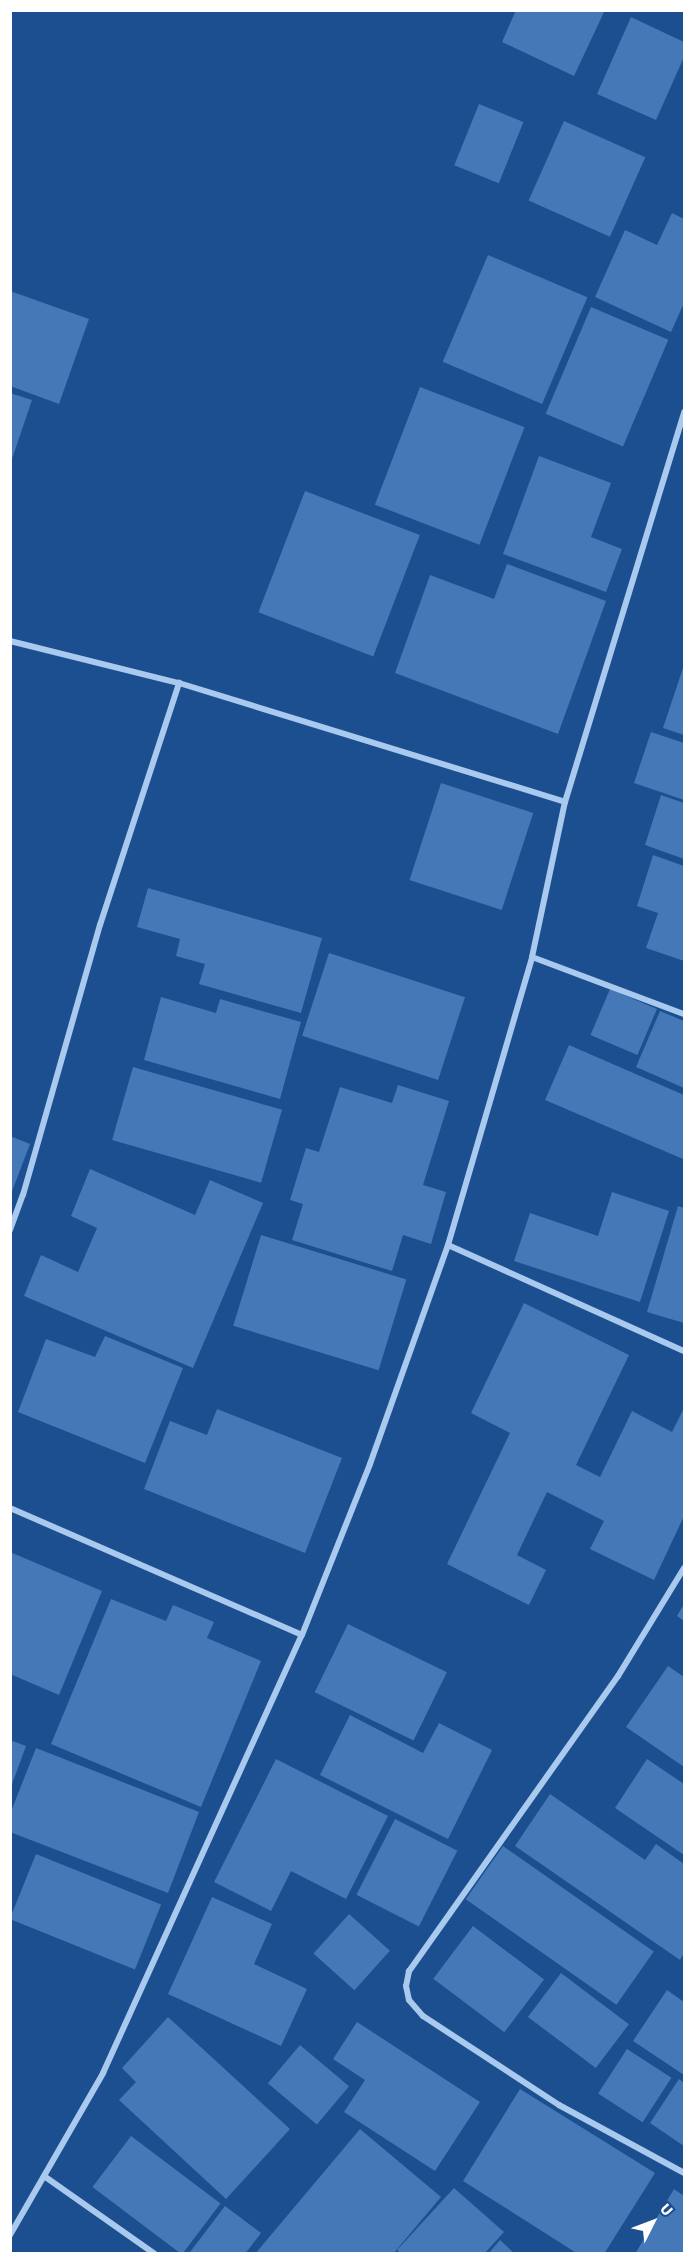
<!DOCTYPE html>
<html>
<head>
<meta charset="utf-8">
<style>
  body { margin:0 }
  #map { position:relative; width:695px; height:2264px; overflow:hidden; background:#1b4f8f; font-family:"Source Sans 3",sans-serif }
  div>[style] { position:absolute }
  .building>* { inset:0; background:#4478b7; transform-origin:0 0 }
  .street>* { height:6px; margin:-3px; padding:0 3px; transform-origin:3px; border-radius:3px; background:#a9c9ee }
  span { translate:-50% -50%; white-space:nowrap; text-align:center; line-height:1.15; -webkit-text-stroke:6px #1b4f8f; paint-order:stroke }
  .frame { position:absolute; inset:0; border:12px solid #fff; pointer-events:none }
  .north { position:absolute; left:623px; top:2192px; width:60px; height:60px; -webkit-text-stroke:4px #1b4f8f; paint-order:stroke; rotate:48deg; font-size:16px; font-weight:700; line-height:24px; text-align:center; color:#fff }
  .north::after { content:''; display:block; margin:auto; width:21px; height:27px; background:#fff; clip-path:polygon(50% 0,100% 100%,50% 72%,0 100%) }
</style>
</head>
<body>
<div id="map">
  <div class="building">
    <i style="clip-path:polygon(516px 10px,605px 10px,574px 76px,502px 42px)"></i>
    <i style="clip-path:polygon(631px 17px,684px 42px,684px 57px,656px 120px,597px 94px)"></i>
    <i style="left:479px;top:104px;width:48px;height:66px;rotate:22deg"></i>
    <i style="left:564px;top:121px;width:89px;height:87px;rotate:24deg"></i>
    <i style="clip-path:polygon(672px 213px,684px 219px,684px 303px,671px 332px,595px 297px,625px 230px,657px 245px)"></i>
    <i style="left:488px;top:255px;width:108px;height:116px;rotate:23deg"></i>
    <i style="clip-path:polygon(10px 291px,89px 319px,59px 404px,10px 386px)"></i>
    <i style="left:591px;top:307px;width:84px;height:116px;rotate:23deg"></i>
    <i style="left:420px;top:387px;width:112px;height:126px;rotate:21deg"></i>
    <i style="clip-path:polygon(10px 393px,32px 400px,11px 462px,10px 462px)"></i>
    <i style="clip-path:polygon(539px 456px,611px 483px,591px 537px,622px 549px,606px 592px,503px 554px)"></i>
    <i style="left:305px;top:491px;width:123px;height:130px;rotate:21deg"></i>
    <i style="clip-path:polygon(507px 564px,606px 601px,558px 734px,395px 673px,430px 575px,494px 599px)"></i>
    <i style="clip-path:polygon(684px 665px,684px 735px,663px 728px)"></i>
    <i style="clip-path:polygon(651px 732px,684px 743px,684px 800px,634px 783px)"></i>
    <i style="left:441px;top:783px;width:97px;height:102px;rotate:18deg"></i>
    <i style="clip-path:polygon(661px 795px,684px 803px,684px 859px,645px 845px)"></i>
    <i style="clip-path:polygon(653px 855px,684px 866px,684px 961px,646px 948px,658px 913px,637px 906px)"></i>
    <i style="clip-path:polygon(148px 888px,322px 938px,301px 1013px,199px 984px,205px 964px,176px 956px,180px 939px,137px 927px)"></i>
    <i style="left:329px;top:953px;width:143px;height:87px;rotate:18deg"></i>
    <i style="left:610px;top:989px;width:51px;height:50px;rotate:23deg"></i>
    <i style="clip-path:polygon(161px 997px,216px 1013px,220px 999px,301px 1022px,280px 1099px,144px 1060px)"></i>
    <i style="clip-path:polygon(660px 1011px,684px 1021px,684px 1088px,636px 1067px)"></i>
    <i style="clip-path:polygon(569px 1045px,684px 1095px,683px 1159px,545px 1100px)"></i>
    <i style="left:133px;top:1067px;width:155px;height:76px;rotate:16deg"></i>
    <i style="clip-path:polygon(398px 1085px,449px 1101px,423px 1185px,446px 1192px,431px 1244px,403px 1235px,392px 1271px,292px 1240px,303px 1204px,290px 1200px,306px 1148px,319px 1152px,340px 1087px,392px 1103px)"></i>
    <i style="clip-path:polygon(10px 1136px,30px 1144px,11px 1194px,10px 1194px)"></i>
    <i style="clip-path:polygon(90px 1169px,195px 1215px,210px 1180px,263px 1203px,193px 1368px,24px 1296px,41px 1255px,78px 1272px,97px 1228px,71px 1216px)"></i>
    <i style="clip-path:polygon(612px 1192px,669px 1211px,640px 1302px,514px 1261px,530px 1213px,598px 1236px)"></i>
    <i style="clip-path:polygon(678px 1206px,684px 1208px,684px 1323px,647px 1312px)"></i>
    <i style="left:261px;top:1235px;width:152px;height:95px;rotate:17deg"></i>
    <i style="clip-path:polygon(524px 1303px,629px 1355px,576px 1465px,600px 1477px,632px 1411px,672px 1432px,684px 1408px,684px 1516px,654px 1580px,590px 1549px,604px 1521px,547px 1492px,517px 1555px,546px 1570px,529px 1605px,447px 1564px,510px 1433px,471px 1413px)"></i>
    <i style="clip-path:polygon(105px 1336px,183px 1368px,145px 1463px,18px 1412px,46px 1339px,95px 1357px)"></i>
    <i style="clip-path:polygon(217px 1409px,342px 1458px,305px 1553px,144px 1489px,170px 1421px,207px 1435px)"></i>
    <i style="clip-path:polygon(10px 1552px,102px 1591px,59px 1695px,10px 1674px)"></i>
    <i style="clip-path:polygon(111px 1599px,166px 1621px,173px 1605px,214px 1622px,207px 1638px,261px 1661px,201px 1807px,51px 1744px)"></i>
    <i style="clip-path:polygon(684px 1604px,684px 1621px,677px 1616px)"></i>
    <i style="left:348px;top:1624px;width:110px;height:76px;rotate:26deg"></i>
    <i style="clip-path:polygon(668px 1666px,684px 1677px,684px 1767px,626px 1727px)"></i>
    <i style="clip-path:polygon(350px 1715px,423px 1753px,439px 1723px,492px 1750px,448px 1839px,320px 1775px)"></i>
    <i style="clip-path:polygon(10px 1740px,26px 1746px,11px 1787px,10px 1787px)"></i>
    <i style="clip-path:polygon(36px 1748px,199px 1812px,168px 1893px,10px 1832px,10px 1814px)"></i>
    <i style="clip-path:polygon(276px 1759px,388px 1816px,346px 1899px,291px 1871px,271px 1911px,214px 1882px)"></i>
    <i style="clip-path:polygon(647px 1759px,684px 1784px,684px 1855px,615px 1808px)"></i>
    <i style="clip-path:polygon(550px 1794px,645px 1860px,656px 1844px,684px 1864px,684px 1953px,680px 1960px,515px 1846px)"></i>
    <i style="left:395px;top:1819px;width:70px;height:85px;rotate:27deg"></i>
    <i style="left:503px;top:1846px;width:184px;height:65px;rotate:35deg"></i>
    <i style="left:36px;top:1854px;width:135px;height:70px;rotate:22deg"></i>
    <i style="clip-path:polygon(212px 1897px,272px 1924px,254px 1964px,307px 1989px,281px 2046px,168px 1994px)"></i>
    <i style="left:349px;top:1914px;width:55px;height:53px;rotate:42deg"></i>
    <i style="left:473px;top:1926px;width:89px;height:66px;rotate:37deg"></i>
    <i style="left:561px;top:1973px;width:85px;height:55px;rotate:37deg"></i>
    <i style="clip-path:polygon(667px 1990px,684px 2002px,684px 2075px,633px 2041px)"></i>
    <i style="clip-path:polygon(168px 2017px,290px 2129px,226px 2199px,119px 2100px,136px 2082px,122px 2068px)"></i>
    <i style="clip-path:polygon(357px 2022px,480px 2102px,435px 2171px,344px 2112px,365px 2080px,333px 2059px)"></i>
    <i style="left:300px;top:2045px;width:64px;height:50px;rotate:40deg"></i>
    <i style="left:627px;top:2049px;width:53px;height:53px;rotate:33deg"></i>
    <i style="clip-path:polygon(679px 2079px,684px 2083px,684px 2146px,650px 2123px)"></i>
    <i style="clip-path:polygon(520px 2089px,655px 2173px,604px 2254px,578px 2254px,463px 2181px)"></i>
    <i style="clip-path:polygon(360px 2129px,441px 2197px,393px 2254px,255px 2254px)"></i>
    <i style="left:131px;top:2136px;width:112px;height:64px;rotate:37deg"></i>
    <i style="clip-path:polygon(454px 2188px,504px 2232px,484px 2254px,401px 2254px,397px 2250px)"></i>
    <i style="clip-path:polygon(674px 2189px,684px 2196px,684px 2254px,635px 2254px)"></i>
    <i style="clip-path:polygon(225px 2206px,261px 2233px,245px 2254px,190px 2252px)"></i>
    <i style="clip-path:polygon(500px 2240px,515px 2254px,488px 2254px)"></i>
  </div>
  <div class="street">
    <i style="left:10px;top:641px;width:174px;rotate:14deg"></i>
    <i style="left:179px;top:683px;width:404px;rotate:17.1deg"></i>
    <i style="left:532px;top:957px;width:162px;rotate:20.6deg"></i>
    <i style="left:10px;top:1230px;width:37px;rotate:-70deg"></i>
    <i style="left:23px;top:1195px;width:281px;rotate:-74.1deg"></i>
    <i style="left:100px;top:925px;width:255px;rotate:-71.9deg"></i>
    <i style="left:448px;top:1245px;width:259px;rotate:24.2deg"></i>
    <i style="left:10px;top:1508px;width:318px;rotate:23.5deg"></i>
    <i style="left:684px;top:1568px;width:127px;rotate:121.4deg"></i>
    <i style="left:618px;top:1676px;width:362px;rotate:125.3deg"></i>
    <i style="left:409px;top:1971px;width:15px;rotate:101deg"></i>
    <i style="left:406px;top:1986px;width:14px;rotate:78deg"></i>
    <i style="left:409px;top:2000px;width:21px;rotate:49deg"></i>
    <i style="left:423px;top:2016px;width:163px;rotate:33.2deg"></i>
    <i style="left:559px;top:2105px;width:142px;rotate:28.5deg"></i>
    <i style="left:44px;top:2176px;width:136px;rotate:35.1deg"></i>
    <i style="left:10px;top:2235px;width:187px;rotate:-60.1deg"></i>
    <i style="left:103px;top:2073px;width:481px;rotate:-65.6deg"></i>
    <i style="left:302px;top:1635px;width:184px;rotate:-68.3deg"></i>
    <i style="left:370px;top:1464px;width:232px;rotate:-70.4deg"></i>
    <i style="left:448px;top:1245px;width:300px;rotate:-73.7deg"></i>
    <i style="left:532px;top:957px;width:158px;rotate:-78deg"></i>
    <i style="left:565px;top:802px;width:408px;rotate:-73deg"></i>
  </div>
  <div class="frame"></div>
  <div class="north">U</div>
</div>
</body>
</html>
